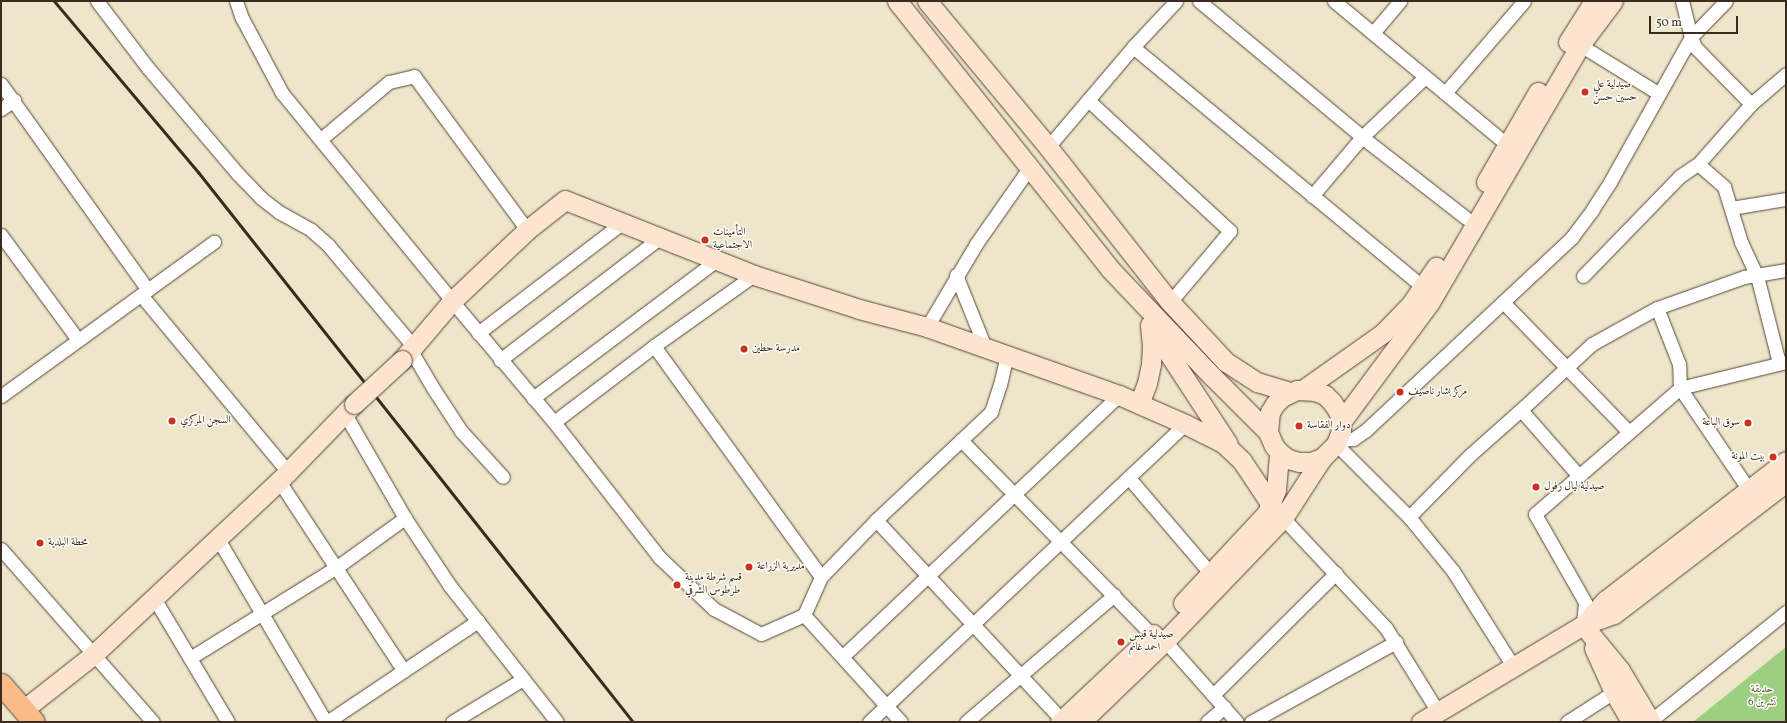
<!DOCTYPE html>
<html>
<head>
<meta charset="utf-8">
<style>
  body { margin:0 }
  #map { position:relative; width:1787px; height:723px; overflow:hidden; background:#eee6ca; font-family:Vollkorn,Amiri,serif }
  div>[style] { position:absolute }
  .green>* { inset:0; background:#9ccf80 }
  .roads { filter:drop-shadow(0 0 1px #564638) drop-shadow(0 0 1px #564638) }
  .street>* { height:13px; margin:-6.5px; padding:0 6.5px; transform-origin:6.5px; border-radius:6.5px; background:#fff }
  .secondary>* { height:19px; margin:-9.5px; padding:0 9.5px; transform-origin:9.5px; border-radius:9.5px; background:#fde4d0 }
  .primary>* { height:21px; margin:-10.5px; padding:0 10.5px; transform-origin:10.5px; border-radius:10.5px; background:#f9bc89 }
  .rail>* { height:3px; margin:-1.5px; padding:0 1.5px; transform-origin:1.5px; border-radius:1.5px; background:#3b2a1e }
  .bridges { filter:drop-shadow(0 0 1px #564638) drop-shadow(0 0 1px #564638) }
  .secondary-bridge>* { height:19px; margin:-9.5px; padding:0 9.5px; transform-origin:9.5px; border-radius:9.5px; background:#fde4d0 }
  .dots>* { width:11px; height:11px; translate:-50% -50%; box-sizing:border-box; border:2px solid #fdfcf7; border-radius:50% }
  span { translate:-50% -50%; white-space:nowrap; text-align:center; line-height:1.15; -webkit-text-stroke:3px #fdfcf7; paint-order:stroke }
  .poi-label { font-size:11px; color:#3b2a1e }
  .left { translate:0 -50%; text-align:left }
  .right { translate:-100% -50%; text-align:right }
  .park-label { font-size:11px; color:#585c3b }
  .frame { position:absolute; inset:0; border:2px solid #3b2a1e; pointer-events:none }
  .scale { position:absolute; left:1649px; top:16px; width:89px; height:18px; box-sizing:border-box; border:2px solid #3b2a1e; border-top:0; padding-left:5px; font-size:12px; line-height:14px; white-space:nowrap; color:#3b2a1e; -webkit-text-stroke:3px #fdfcf7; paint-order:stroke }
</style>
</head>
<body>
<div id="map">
  <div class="green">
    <i style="clip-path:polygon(1786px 647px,1786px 722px,1693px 722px)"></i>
  </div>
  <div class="roads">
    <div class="street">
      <i style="left:97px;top:1px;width:84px;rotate:52.7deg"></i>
      <i style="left:148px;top:68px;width:139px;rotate:49.7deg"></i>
      <i style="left:238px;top:174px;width:33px;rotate:46deg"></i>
      <i style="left:261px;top:198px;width:23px;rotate:38deg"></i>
      <i style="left:279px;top:212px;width:37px;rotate:29deg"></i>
      <i style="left:311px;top:230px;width:23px;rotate:41deg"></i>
      <i style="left:328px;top:245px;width:132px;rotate:49.9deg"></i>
      <i style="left:236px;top:1px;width:18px;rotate:71deg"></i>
      <i style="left:242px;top:18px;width:85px;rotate:61.9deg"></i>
      <i style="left:282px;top:93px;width:269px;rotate:50.7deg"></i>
      <i style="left:452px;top:301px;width:158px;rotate:49.9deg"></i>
      <i style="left:554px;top:422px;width:171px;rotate:52.1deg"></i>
      <i style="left:659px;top:557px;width:76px;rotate:43.4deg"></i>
      <i style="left:714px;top:609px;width:53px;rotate:28deg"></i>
      <i style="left:761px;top:634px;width:47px;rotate:-23.8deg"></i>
      <i style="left:804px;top:615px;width:42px;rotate:-65.9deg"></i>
      <i style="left:821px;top:577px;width:79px;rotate:-46deg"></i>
      <i style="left:876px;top:520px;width:158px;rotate:-43.2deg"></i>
      <i style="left:991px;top:412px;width:28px;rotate:-72deg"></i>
      <i style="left:1000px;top:385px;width:31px;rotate:-77deg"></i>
      <i style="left:1199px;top:1px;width:212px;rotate:39.8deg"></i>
      <i style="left:1362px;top:137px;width:132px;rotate:37.9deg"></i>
      <i style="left:1334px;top:1px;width:224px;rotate:39.7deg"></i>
      <i style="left:1682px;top:1px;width:37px;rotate:76deg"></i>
      <i style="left:1691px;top:37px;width:11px;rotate:68deg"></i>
      <i style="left:1695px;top:47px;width:80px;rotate:45.5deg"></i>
      <i style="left:1373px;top:33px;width:42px;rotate:-49.8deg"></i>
      <i style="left:1580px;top:45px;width:92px;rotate:31.6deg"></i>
      <i style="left:1133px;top:47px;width:376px;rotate:39.6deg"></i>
      <i style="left:1px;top:84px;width:253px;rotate:54.5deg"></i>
      <i style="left:1445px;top:93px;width:121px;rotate:-49.3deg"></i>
      <i style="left:1088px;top:100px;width:193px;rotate:42.7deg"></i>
      <i style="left:1230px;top:231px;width:93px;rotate:130.2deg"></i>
      <i style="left:1px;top:109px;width:16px;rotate:-35deg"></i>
      <i style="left:321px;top:139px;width:89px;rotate:-40deg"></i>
      <i style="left:389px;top:82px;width:26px;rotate:-13deg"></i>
      <i style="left:414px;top:76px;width:191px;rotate:53.7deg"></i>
      <i style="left:1048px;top:147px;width:131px;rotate:-49.6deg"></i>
      <i style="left:1133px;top:47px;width:63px;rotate:-46.9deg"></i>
      <i style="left:1698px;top:164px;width:35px;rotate:41deg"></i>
      <i style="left:1724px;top:187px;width:58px;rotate:72.8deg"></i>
      <i style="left:1741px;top:242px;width:38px;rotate:65deg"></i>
      <i style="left:1757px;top:276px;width:90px;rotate:75.8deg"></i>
      <i style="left:1312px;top:196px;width:77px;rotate:-49.7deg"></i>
      <i style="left:1362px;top:137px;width:87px;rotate:-43.6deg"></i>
      <i style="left:1731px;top:208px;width:56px;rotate:-9.3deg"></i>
      <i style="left:1px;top:235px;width:130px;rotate:53.7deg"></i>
      <i style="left:956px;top:275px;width:78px;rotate:68.1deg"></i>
      <i style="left:1583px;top:276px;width:139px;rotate:-45.9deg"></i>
      <i style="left:1680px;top:176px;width:22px;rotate:-34deg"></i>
      <i style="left:1698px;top:164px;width:80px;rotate:-48.5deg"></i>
      <i style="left:1751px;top:104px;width:46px;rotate:-40.6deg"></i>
      <i style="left:141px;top:295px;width:230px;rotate:50.3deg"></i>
      <i style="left:1503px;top:302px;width:181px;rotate:45.9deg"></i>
      <i style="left:927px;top:327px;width:96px;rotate:-59.4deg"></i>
      <i style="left:976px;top:244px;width:94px;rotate:-55deg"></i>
      <i style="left:478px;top:333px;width:183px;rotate:-37.4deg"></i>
      <i style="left:654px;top:346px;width:285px;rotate:54.1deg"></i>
      <i style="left:410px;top:349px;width:45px;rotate:59.5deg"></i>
      <i style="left:433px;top:388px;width:51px;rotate:56.9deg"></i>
      <i style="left:461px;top:431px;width:62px;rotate:47.6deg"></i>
      <i style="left:500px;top:360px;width:203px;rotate:-37.4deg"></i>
      <i style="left:1px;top:396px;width:263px;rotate:-35.9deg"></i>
      <i style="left:533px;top:398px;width:230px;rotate:-36.9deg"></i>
      <i style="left:1521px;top:410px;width:88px;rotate:48.7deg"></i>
      <i style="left:345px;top:414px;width:120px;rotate:60deg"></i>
      <i style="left:405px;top:518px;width:82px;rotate:56.5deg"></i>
      <i style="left:450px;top:586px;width:173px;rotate:51.8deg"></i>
      <i style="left:554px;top:422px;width:126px;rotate:-37.2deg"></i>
      <i style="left:654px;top:346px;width:123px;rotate:-35.4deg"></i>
      <i style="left:961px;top:440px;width:273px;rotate:45.6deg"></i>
      <i style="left:1338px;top:440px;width:15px;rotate:-4deg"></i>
      <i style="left:1353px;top:439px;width:14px;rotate:-34deg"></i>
      <i style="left:1365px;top:431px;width:284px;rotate:-43.1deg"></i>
      <i style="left:1572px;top:237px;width:34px;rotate:-53deg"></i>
      <i style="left:1592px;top:210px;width:33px;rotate:-57deg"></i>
      <i style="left:1610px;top:182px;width:166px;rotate:-60.8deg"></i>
      <i style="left:1691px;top:37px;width:50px;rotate:-45.8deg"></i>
      <i style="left:1336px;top:444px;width:103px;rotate:45deg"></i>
      <i style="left:1409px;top:517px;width:70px;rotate:50.8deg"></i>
      <i style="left:1453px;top:571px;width:112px;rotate:57.7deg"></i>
      <i style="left:1129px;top:478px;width:126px;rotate:49.5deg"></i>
      <i style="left:279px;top:481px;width:227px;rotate:56.7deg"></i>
      <i style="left:1749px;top:490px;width:123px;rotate:-124.1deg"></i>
      <i style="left:1680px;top:388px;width:24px;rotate:-92deg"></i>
      <i style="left:1679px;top:364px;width:60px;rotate:-111.4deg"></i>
      <i style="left:1657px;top:308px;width:92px;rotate:-19.6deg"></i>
      <i style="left:1744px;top:277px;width:43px;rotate:-9.5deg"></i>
      <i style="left:1409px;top:517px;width:88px;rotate:-45.5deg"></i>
      <i style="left:1471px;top:454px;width:71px;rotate:-41.6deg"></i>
      <i style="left:1524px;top:407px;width:93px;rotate:-42.8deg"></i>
      <i style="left:1592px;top:344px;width:74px;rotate:-29deg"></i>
      <i style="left:1283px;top:518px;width:151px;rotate:46.9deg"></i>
      <i style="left:1386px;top:628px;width:99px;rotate:58.2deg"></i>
      <i style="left:876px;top:520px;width:273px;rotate:47.1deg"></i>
      <i style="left:218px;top:539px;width:212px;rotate:59.5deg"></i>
      <i style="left:1px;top:549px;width:230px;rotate:48.7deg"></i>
      <i style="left:154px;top:598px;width:144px;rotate:59.2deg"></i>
      <i style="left:804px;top:615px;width:144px;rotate:47.8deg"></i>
      <i style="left:1583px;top:625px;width:23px;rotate:-85deg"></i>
      <i style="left:1585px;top:602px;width:101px;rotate:-119.6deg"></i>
      <i style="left:1535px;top:514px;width:192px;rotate:-41deg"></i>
      <i style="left:1680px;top:388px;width:109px;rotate:-13.8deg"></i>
      <i style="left:1165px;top:641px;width:108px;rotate:48.4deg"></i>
      <i style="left:843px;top:656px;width:380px;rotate:-43.4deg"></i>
      <i style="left:190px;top:658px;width:173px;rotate:-31.8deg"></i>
      <i style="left:337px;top:567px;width:84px;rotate:-35.8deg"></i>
      <i style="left:1213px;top:695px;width:173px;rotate:-44.8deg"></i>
      <i style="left:327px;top:722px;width:182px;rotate:-33.8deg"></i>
      <i style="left:452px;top:722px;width:83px;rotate:-31.2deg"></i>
      <i style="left:869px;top:722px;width:434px;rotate:-43.3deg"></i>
      <i style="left:966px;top:722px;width:195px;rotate:-40.6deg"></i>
      <i style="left:1207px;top:722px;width:23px;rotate:-41deg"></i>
      <i style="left:1251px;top:722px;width:166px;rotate:-28.9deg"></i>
      <i style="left:1567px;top:722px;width:56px;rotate:-32.6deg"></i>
      <i style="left:1649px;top:722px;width:176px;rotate:-38.8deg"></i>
    </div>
    <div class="secondary">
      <i style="left:897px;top:1px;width:342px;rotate:51.5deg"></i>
      <i style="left:1110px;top:269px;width:149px;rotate:46.4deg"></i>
      <i style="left:1213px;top:377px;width:78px;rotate:45deg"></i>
      <i style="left:1268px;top:432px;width:15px;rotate:67deg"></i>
      <i style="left:1274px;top:446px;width:8px;rotate:50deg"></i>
      <i style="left:1279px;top:452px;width:11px;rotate:38deg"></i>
      <i style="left:1288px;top:459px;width:11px;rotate:15deg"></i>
      <i style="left:1299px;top:462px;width:12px"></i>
      <i style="left:1311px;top:462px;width:12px;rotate:-20deg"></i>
      <i style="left:1322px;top:458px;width:20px;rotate:-45deg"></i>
      <i style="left:1336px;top:444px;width:14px;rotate:-69deg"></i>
      <i style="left:1341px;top:431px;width:9px;rotate:-90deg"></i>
      <i style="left:1341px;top:422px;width:11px;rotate:-105deg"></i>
      <i style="left:1338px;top:411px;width:11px;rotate:-124deg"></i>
      <i style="left:1332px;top:402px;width:10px;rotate:-135deg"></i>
      <i style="left:1325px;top:395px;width:11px;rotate:-158deg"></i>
      <i style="left:1315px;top:391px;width:18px;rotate:-177deg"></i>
      <i style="left:1297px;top:390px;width:17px;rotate:155deg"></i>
      <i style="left:1282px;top:397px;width:10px;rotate:135deg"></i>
      <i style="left:1275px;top:404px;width:9px;rotate:122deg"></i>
      <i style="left:1270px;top:412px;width:20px;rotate:96deg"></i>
      <i style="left:927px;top:1px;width:190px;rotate:50.3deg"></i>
      <i style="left:1048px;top:147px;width:197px;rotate:51.8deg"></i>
      <i style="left:1170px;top:302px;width:82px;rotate:47deg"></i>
      <i style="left:1226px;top:362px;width:37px;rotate:33deg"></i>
      <i style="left:1257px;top:382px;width:34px;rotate:17deg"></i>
      <i style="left:1568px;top:42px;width:49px;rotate:-57.6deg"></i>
      <i style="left:1486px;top:182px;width:104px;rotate:-60deg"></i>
      <i style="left:1150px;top:325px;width:142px;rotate:56.8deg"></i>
      <i style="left:402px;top:360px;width:77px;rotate:-49.7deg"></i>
      <i style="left:452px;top:301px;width:103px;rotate:-43.4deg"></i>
      <i style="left:527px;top:230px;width:48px;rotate:-38.3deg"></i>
      <i style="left:565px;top:200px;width:203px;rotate:21.6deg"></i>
      <i style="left:754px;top:275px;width:110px;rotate:17.9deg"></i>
      <i style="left:859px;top:309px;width:70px;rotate:14.8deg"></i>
      <i style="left:927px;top:327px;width:204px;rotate:19.5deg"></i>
      <i style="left:1119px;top:395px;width:72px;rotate:23.7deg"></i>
      <i style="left:1185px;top:424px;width:42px;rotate:26.6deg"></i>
      <i style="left:1223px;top:443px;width:26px;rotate:43deg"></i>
      <i style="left:1242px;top:461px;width:54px;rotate:56.3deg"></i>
      <i style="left:1304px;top:389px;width:97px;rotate:-35.3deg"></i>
      <i style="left:1383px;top:333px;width:40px;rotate:-46deg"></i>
      <i style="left:1411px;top:304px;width:45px;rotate:-56deg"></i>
      <i style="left:1139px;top:404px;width:22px;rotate:-69deg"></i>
      <i style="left:1147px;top:383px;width:19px;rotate:-78deg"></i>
      <i style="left:1151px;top:364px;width:19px;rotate:-87deg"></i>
      <i style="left:1152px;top:345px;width:18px;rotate:-96deg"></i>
      <i style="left:1341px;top:422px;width:149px;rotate:-53.4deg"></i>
      <i style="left:1430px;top:302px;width:298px;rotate:-59.7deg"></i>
      <i style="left:1580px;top:45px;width:55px;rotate:-53.1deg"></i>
      <i style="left:1183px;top:603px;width:123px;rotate:-47deg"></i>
      <i style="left:1267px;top:513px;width:25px;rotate:-69deg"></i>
      <i style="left:1276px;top:490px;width:38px;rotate:-85deg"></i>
      <i style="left:1585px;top:623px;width:31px;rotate:-48deg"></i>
      <i style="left:1606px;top:600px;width:227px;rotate:-37.7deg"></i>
      <i style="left:1583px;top:625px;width:58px;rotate:50.6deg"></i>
      <i style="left:1620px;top:670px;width:61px;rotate:59.2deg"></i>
      <i style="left:1594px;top:648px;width:48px;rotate:65.6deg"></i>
      <i style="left:1614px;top:692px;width:34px;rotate:60deg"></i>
      <i style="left:23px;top:710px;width:89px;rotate:-38.2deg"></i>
      <i style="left:93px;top:655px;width:255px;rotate:-43.1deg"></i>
      <i style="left:279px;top:481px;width:107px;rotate:-45.8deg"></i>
      <i style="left:1060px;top:722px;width:128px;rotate:-43.4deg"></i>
      <i style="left:1081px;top:722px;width:117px;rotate:-44deg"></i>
      <i style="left:1165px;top:641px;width:170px;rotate:-46.2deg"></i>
      <i style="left:1283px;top:518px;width:72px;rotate:-57deg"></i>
      <i style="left:1421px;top:722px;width:189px;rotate:-30.9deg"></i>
      <i style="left:1583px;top:625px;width:33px;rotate:-20deg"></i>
      <i style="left:1614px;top:614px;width:217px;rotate:-37.5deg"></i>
    </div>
    <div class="primary">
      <i style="left:1px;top:684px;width:50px;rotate:49deg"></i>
    </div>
  </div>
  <div class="rail">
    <i style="left:54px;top:1px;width:224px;rotate:49.9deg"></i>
    <i style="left:198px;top:172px;width:701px;rotate:51.66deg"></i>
  </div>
  <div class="bridges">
    <div class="secondary-bridge">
      <i style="left:354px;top:404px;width:65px;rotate:-42.5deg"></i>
    </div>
  </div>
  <div class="dots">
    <i style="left:1585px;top:92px;background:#c8321e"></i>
    <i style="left:705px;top:240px;background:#c8321e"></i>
    <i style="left:744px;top:349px;background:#c8321e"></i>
    <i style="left:1400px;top:392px;background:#c8321e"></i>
    <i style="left:172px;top:421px;background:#c8321e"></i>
    <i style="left:1748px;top:423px;background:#c8321e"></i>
    <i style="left:1299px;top:426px;background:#c8321e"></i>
    <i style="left:1773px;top:457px;background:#c8321e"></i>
    <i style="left:1536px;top:487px;background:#c8321e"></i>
    <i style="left:40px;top:543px;background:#c8321e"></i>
    <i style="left:749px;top:567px;background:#c8321e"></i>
    <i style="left:677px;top:585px;background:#c8321e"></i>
    <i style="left:1121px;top:642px;background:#c8321e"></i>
  </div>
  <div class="poi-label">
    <span class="left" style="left:1593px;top:92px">صيدلية علي<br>حسين حسن</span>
    <span class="left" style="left:713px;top:240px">التأمينات<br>الاجتماعية</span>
    <span class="left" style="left:752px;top:349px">مدرسة حطين</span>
    <span class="left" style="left:1408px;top:392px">مركز بشار ناصيف</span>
    <span class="left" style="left:180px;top:421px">السجن المركزي</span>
    <span class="right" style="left:1740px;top:423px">سوق الباعة</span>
    <span class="left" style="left:1307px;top:426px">دوار الفقاسة</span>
    <span class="right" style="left:1765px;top:457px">بيت المونة</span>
    <span class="left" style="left:1544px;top:487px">صيدلية ليال رفول</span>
    <span class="left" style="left:48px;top:543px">محطة البلدية</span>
    <span class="left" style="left:757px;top:567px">مديرية الزراعة</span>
    <span class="left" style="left:685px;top:585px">قسم شرطة مدينة<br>طرطوس الشرقي</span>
    <span class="left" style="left:1129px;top:642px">صيدلية قيس<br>احمد غانم</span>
  </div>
  <div class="park-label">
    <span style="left:1762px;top:697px">حديقة<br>6 تشرين</span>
  </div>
  <div class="frame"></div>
  <div class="scale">50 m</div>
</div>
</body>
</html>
